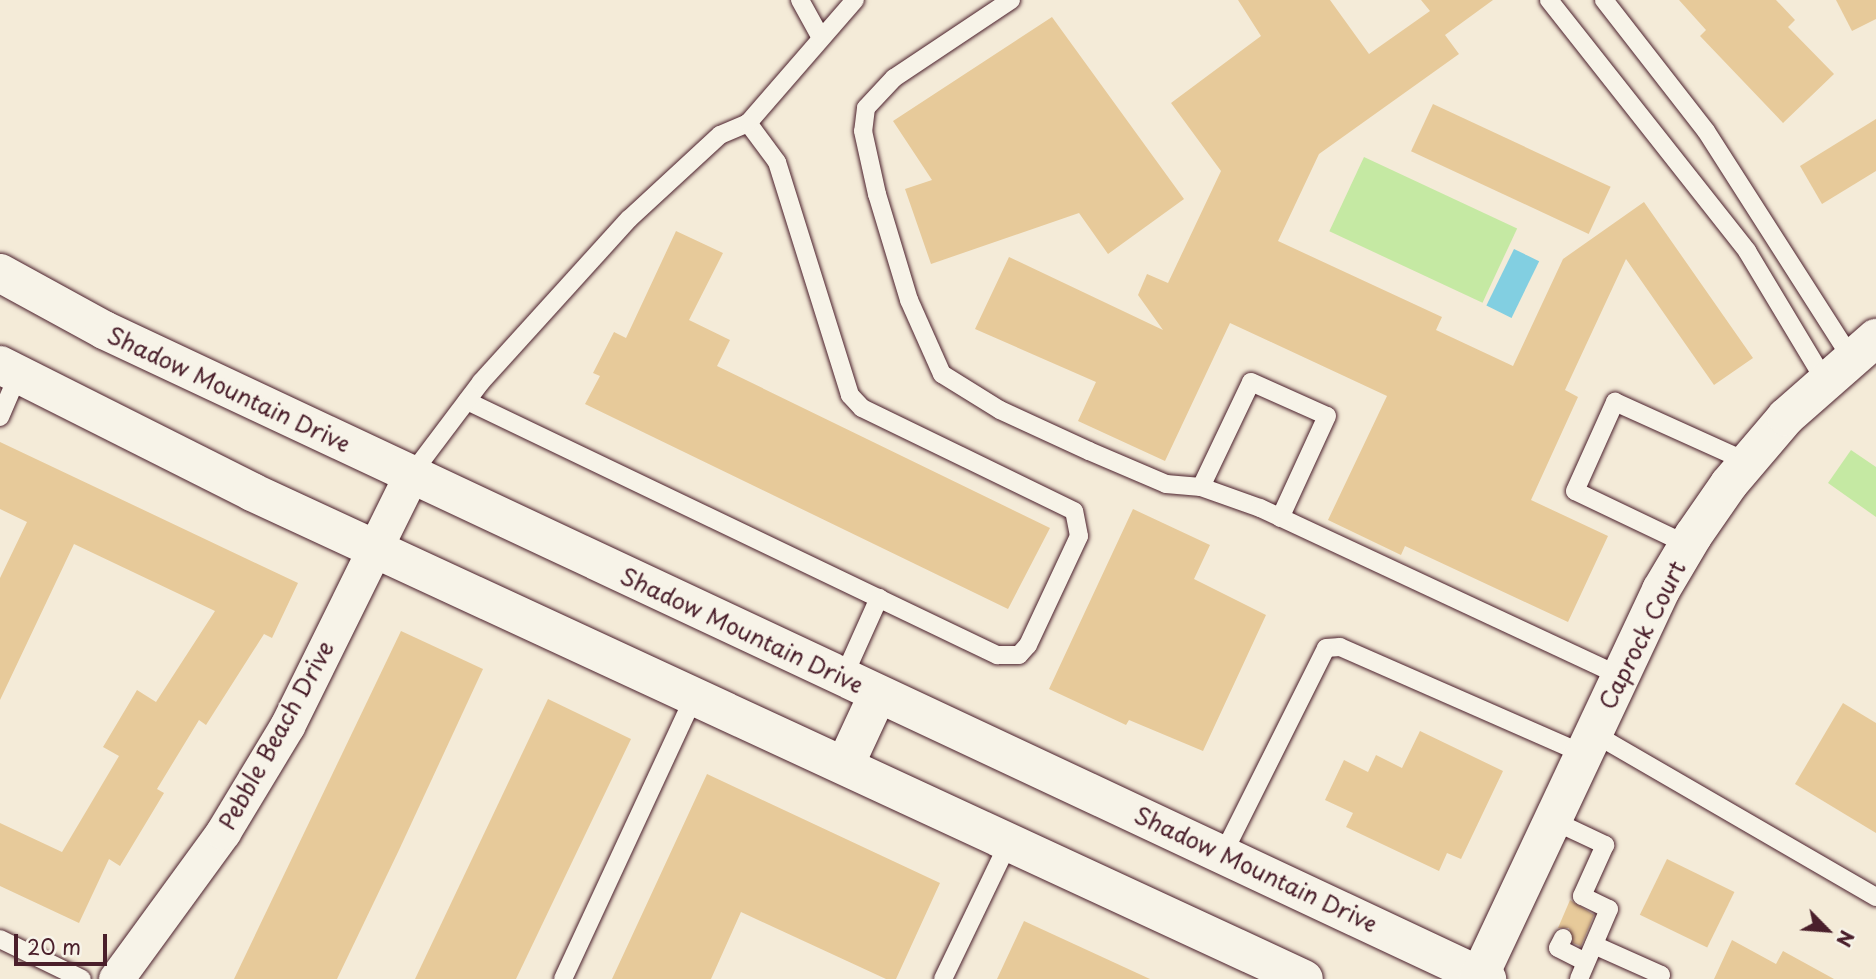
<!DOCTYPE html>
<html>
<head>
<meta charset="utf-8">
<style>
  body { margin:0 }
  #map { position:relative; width:1876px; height:979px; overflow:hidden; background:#f4ebd8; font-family:"Playpen Sans",sans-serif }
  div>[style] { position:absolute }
  .green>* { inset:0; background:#c5e9a3; transform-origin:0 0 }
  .water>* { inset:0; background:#82cfe1; transform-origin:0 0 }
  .building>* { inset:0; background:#e7ca9a; transform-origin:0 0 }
  .roads { filter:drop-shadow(0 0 2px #4a1f2b) drop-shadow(0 0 2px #4a1f2b) }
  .lane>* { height:18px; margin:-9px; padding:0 9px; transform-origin:9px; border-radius:9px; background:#f7f3e8 }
  .street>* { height:35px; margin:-17.5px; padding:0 17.5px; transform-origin:17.5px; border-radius:17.5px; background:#f7f3e8 }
  .secondary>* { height:38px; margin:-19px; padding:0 19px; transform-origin:19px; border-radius:19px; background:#f7f3e8 }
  span { translate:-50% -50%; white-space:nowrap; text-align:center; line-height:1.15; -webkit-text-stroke:5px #f7f3e8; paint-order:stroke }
  .street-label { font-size:23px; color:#4a1f2b }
  .north { position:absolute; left:1792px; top:895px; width:70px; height:70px; -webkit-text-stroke:5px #f7f3e8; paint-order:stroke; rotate:115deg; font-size:19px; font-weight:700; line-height:28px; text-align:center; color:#4a1f2b }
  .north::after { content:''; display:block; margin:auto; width:24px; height:32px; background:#4a1f2b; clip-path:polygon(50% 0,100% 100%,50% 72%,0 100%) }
  .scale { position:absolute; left:14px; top:934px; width:93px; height:32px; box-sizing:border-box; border:4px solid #4a1f2b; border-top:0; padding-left:9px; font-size:21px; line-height:24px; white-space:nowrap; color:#4a1f2b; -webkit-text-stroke:5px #f7f3e8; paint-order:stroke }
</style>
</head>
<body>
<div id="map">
  <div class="green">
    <i style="left:1364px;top:157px;width:169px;height:82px;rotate:25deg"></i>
    <i style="clip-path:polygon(1851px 450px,1876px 467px,1876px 517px,1828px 483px)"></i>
  </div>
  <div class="water">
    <i style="left:1514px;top:249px;width:28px;height:63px;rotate:26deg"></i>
  </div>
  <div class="building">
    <i style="clip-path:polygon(1238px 0,1330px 0,1369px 54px,1430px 11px,1421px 0,1493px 0,1445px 35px,1459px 54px,1319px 154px,1278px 241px,1442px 317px,1436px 330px,1513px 366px,1563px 259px,1644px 202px,1753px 358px,1714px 385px,1626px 259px,1565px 390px,1578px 397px,1531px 500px,1608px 536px,1568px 622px,1405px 546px,1401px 555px,1328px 520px,1387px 396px,1230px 323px,1165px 461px,1078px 421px,1096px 382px,975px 329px,1009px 257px,1163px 330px,1138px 295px,1147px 274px,1168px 283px,1221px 171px,1171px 103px,1261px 36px)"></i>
    <i style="clip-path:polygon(1679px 0,1776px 0,1795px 20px,1788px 27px,1834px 74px,1783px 123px,1700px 36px,1706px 30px)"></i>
    <i style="clip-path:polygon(1836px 0,1876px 0,1876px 19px,1852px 31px)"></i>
    <i style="clip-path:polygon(1052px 17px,1184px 199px,1108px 254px,1079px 213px,931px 264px,905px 189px,932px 180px,893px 121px)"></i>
    <i style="left:1433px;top:104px;width:196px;height:52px;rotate:25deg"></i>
    <i style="clip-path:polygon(1876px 119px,1876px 171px,1822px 204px,1800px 166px)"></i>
    <i style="clip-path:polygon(676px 231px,723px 253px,689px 320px,730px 340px,717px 366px,1050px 528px,1008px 609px,585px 404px,600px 376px,593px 373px,614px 332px,626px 338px)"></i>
    <i style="clip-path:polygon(0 442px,298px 583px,272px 638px,264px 634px,206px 725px,199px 720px,157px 789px,164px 793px,120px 866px,109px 859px,79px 923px,0 886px,0 823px,62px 852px,119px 756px,103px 747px,137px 690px,156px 702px,215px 611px,74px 544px,0 700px,0 578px,27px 522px,0 509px)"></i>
    <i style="clip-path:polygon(1133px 509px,1210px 545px,1194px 579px,1266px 615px,1203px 751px,1129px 720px,1126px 725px,1049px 689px)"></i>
    <i style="clip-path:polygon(401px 631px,483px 669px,399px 850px,337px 979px,234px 979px)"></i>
    <i style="clip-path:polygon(548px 699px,631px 739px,516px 979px,415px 979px)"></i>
    <i style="clip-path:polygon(1843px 703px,1876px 723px,1876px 833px,1795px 784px)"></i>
    <i style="clip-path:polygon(1420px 731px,1503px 771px,1461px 859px,1447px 853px,1439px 871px,1346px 827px,1353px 813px,1325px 800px,1344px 760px,1368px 772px,1376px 755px,1402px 768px)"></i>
    <i style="clip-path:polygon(707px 774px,940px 883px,896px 979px,886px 979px,741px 912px,711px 979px,612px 979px)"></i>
    <i style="left:1667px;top:859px;width:75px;height:62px;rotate:26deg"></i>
    <i style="clip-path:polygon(1570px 900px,1594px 915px,1581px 946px,1573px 943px,1569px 928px,1558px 928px)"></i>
    <i style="clip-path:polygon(1024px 921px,1150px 979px,997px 979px)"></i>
    <i style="clip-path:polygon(1732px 940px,1776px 964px,1783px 951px,1834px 979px,1714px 979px)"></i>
  </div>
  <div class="roads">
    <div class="lane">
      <i style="left:800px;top:0;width:43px;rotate:61.1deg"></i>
      <i style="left:1011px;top:0;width:141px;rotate:146.3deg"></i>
      <i style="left:894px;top:78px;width:41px;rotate:133deg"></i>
      <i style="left:866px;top:108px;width:23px;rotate:97deg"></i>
      <i style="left:863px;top:131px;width:65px;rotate:77.5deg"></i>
      <i style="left:877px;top:194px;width:111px;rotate:73.2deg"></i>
      <i style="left:909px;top:300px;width:81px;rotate:66deg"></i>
      <i style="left:942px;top:374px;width:68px;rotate:31.8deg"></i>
      <i style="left:1000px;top:410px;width:98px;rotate:24.7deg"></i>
      <i style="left:1089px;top:451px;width:84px;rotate:23.2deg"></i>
      <i style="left:1166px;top:484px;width:35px;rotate:5deg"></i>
      <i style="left:1201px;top:487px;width:63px;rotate:19.6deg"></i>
      <i style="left:1260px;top:508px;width:397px;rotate:25deg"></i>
      <i style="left:1549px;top:0;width:320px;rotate:51.7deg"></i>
      <i style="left:1747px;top:251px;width:152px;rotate:59deg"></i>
      <i style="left:1604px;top:0;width:166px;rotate:52.1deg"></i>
      <i style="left:1706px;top:131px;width:269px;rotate:57.4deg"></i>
      <i style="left:467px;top:401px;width:588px;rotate:25.61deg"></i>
      <i style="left:997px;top:655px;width:22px"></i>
      <i style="left:1019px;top:655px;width:13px;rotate:-48deg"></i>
      <i style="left:1028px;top:645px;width:120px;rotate:-64.9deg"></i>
      <i style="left:1079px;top:536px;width:25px;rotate:-101deg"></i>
      <i style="left:1074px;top:511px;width:236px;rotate:-154.1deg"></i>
      <i style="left:862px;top:408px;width:18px;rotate:-133deg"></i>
      <i style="left:850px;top:395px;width:244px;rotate:-107.4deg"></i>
      <i style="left:777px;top:162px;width:49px;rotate:-126.6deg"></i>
      <i style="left:0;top:417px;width:46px;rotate:-66.8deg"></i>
      <i style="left:411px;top:475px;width:116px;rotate:-53deg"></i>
      <i style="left:481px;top:382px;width:220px;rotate:-47.8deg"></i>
      <i style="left:629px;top:219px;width:124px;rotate:-42.7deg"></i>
      <i style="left:720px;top:135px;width:30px;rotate:-23deg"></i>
      <i style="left:748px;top:123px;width:163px;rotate:-49deg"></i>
      <i style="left:1201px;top:487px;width:116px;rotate:-64.5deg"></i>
      <i style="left:1251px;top:382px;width:83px;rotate:24.1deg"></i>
      <i style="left:1327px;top:416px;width:112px;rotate:114.7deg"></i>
      <i style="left:1688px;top:545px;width:125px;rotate:-154.5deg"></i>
      <i style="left:1575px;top:491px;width:98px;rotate:-65.8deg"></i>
      <i style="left:1615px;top:402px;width:146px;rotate:24.3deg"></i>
      <i style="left:843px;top:678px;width:88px;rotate:-65.8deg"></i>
      <i style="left:1593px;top:733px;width:327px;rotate:30.1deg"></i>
      <i style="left:1552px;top:820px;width:59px;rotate:25.3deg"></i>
      <i style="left:1605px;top:845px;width:56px;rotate:114.3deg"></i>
      <i style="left:1582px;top:896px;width:30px;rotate:26deg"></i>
      <i style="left:1609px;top:909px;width:76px;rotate:113.2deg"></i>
      <i style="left:1223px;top:854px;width:230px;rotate:-63.4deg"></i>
      <i style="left:1326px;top:648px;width:14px;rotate:-4deg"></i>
      <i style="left:1340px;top:647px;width:266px;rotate:23.7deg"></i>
      <i style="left:1563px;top:938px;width:11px;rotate:117deg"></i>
      <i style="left:1558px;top:948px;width:31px;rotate:27deg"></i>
      <i style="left:0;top:939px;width:91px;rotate:26deg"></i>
      <i style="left:1594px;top:945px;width:73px;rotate:24.1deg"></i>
      <i style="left:1661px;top:975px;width:4px;rotate:117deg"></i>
      <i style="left:563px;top:979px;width:313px;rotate:-65.1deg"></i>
      <i style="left:943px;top:979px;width:152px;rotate:-64.3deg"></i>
    </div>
    <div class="street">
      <i style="left:116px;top:979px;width:182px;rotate:-53.9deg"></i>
      <i style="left:223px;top:832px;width:124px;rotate:-58.9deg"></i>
      <i style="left:287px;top:726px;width:280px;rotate:-63.7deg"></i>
    </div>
    <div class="secondary">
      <i style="left:0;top:273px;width:119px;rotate:28.7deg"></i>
      <i style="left:104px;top:330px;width:1528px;rotate:25.14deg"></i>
      <i style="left:0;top:365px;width:282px;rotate:26.7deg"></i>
      <i style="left:252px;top:492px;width:1159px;rotate:24.84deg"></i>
      <i style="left:845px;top:765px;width:78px;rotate:-65.1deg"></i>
      <i style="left:1478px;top:979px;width:430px;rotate:-64.8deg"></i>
      <i style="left:1661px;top:590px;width:63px;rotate:-59.3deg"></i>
      <i style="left:1693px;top:536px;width:63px;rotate:-55.3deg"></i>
      <i style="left:1729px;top:484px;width:88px;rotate:-49.6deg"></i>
      <i style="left:1786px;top:417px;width:120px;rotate:-41.3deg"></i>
    </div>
  </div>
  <div class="street-label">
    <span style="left:229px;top:389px;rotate:25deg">Shadow Mountain Drive</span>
    <span style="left:742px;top:630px;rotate:25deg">Shadow Mountain Drive</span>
    <span style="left:1642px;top:635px;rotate:-63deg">Caprock Court</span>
    <span style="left:276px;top:735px;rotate:-61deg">Pebble Beach Drive</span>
    <span style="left:1256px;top:869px;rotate:25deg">Shadow Mountain Drive</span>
  </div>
  <div class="north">N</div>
  <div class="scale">20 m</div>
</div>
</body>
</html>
